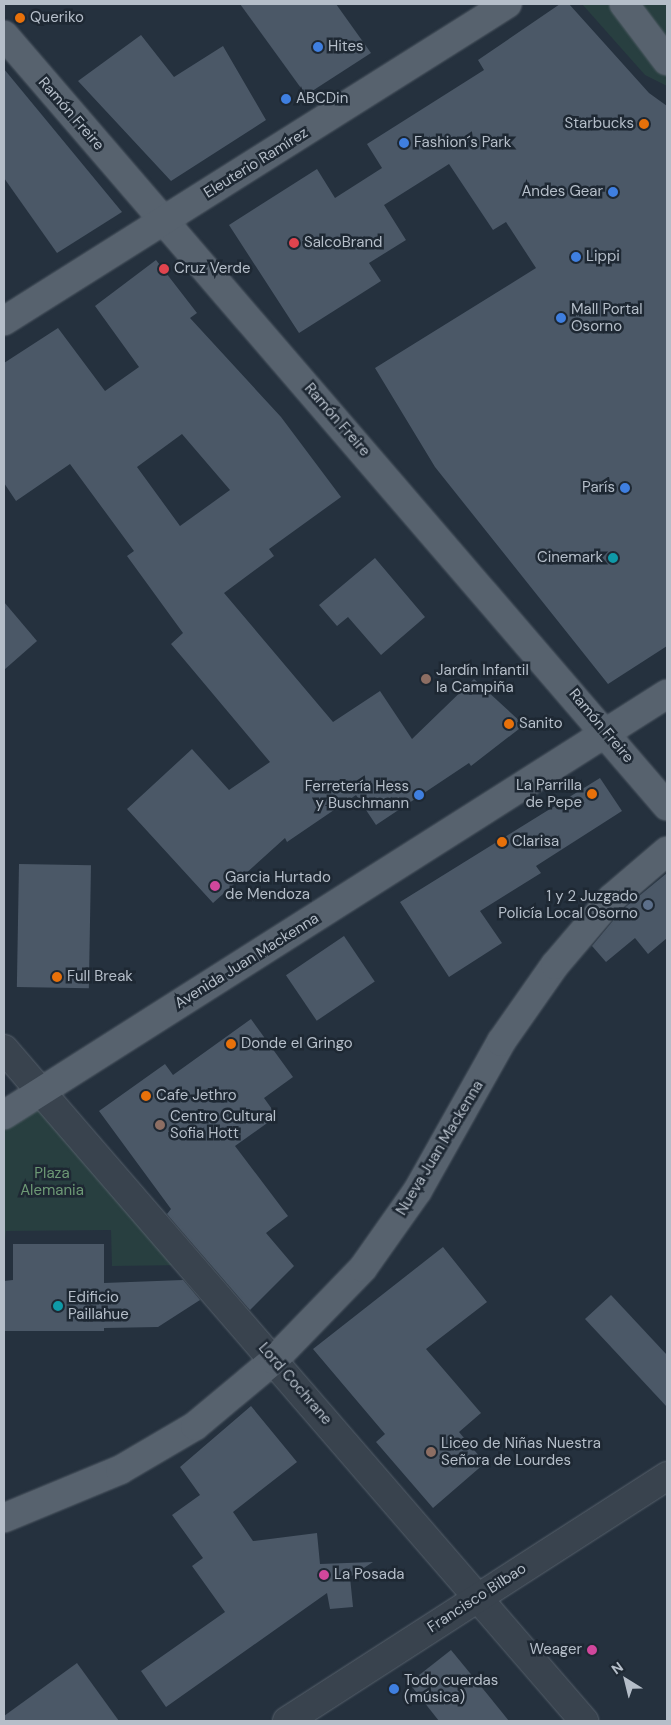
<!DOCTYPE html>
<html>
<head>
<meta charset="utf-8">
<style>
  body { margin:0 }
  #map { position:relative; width:671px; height:1725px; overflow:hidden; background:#25313e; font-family:"DM Sans",sans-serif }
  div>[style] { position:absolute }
  .green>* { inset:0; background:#283f40 }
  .building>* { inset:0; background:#4b5867; transform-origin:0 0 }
  .roads { filter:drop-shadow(0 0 1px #57616c) drop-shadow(0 0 1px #57616c) }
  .minor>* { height:28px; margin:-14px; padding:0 14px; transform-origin:14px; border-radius:14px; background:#39434e }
  .major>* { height:28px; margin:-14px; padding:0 14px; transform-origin:14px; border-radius:14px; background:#57626e }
  .dots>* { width:14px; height:14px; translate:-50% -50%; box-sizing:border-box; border:2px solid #1e2833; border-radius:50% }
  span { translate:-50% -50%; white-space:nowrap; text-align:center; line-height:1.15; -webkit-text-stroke:5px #1e2833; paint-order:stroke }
  .poi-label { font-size:15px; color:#b5bec9 }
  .left { translate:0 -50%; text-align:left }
  .right { translate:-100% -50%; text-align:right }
  .street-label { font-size:15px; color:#b5bec9 }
  .park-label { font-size:15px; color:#6d9975 }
  .frame { position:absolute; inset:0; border:5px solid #b5bec9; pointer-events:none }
  .north { position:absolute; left:601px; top:1655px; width:50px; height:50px; -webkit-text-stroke:4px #1e2833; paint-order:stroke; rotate:324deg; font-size:14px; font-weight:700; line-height:20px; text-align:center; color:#b5bec9 }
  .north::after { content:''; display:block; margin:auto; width:18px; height:22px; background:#b5bec9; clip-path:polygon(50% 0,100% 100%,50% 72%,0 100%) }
</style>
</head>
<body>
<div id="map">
  <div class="green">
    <i style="clip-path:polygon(582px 4px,667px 4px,667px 86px,645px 75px)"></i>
    <i style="clip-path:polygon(40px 1091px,187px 1265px,112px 1266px,111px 1230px,6px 1231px,4px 1249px,4px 1114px)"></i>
  </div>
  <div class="building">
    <i style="clip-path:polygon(240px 4px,336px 4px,371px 53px,306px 95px)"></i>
    <i style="clip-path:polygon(560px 4px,569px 4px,649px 93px,667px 106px,667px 646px,608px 684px,435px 467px,375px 368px,536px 268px,506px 222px,493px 230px,449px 164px,384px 205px,406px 240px,369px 263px,381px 281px,299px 333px,229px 225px,317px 169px,335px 198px,382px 168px,367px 144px,484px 70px,478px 60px)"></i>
    <i style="clip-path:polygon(141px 35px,174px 77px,223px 46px,266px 120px,171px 181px,78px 81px)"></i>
    <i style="clip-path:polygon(4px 69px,122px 212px,57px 253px,4px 178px)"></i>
    <i style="clip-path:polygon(evenodd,156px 260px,197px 313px,190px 318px,281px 417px,341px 497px,269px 549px,274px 556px,224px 593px,333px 722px,380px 691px,412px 739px,474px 679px,524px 725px,471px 766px,469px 763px,376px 825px,356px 795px,287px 842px,285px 838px,213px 903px,127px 809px,192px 749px,229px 790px,270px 762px,171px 644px,183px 633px,127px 556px,134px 551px,70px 464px,16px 501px,4px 483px,4px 363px,58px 328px,105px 391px,139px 367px,95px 306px,156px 260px,182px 434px,230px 490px,180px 526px,137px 467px,182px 434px)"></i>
    <i style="clip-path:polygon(375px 558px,425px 617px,381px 655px,348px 617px,337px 626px,319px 605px)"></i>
    <i style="clip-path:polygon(4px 602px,37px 641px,4px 670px)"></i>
    <i style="clip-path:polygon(600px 778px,622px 811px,536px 866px,541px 873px,480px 911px,502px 943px,449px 977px,400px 902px)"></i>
    <i style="left:19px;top:864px;width:72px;height:123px;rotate:1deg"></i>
    <i style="clip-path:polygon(667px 873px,667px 938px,648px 954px,635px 938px,606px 962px,592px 946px,622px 910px)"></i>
    <i style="left:344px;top:936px;width:55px;height:70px;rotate:56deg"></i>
    <i style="clip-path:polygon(251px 1019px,293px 1077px,264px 1098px,277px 1116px,235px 1146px,288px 1216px,266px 1233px,294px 1266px,250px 1310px,167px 1214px,171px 1209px,99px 1111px,165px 1064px,173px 1075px)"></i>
    <i style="clip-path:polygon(13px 1244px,104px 1244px,104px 1283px,183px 1280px,200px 1300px,158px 1327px,104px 1328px,104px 1331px,4px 1331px,4px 1281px,13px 1280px)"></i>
    <i style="clip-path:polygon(443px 1247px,487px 1302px,426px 1349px,481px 1413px,459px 1432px,485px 1463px,433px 1508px,376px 1442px,385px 1434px,313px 1349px)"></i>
    <i style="clip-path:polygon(611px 1295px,667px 1355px,667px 1407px,585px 1319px)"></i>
    <i style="clip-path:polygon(251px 1406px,297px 1462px,233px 1512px,253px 1541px,317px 1533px,320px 1564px,373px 1562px,350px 1577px,353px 1607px,330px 1609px,327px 1593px,166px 1707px,141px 1671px,225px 1612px,192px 1566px,203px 1558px,172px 1515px,200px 1495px,180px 1467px)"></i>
    <i style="clip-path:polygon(451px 1650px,488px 1695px,509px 1721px,439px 1721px,409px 1683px)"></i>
    <i style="clip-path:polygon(77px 1663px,119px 1721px,4px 1721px,4px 1716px)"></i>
  </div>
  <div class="roads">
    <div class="minor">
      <i style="left:4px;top:1049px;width:888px;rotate:49.2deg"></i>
      <i style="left:287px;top:1721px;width:452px;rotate:-32.8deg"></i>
    </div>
    <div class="major">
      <i style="left:624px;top:4px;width:71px;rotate:53deg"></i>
      <i style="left:4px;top:35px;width:1017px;rotate:49.31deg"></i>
      <i style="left:4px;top:321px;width:595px;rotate:-32.22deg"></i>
      <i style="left:4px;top:1115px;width:785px;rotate:-32.42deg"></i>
      <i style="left:4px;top:1518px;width:126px;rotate:-22.5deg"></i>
      <i style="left:120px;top:1470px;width:87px;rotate:-30.4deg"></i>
      <i style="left:195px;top:1426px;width:103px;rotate:-39.9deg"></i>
      <i style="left:274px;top:1360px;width:128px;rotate:-45.9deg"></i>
      <i style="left:363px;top:1268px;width:95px;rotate:-54.8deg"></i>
      <i style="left:418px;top:1190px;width:170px;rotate:-60.7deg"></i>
      <i style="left:501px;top:1042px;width:94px;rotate:-55deg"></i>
      <i style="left:555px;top:965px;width:88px;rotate:-49.6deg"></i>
      <i style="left:612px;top:898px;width:72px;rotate:-40.5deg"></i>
    </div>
  </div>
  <div class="dots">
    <i style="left:20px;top:18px;background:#e8710a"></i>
    <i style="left:318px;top:47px;background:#3f7fe0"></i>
    <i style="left:286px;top:99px;background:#3f7fe0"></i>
    <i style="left:644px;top:124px;background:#e8710a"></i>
    <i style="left:404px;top:143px;background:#3f7fe0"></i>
    <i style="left:613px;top:192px;background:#3f7fe0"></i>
    <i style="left:294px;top:243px;background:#e0444e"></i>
    <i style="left:576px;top:257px;background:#3f7fe0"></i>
    <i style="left:164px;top:269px;background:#e0444e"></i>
    <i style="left:561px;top:318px;background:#3f7fe0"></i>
    <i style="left:625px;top:488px;background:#3f7fe0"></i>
    <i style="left:613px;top:558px;background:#0f9aa8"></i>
    <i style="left:426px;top:679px;background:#8d6e63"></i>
    <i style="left:509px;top:724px;background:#e8710a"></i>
    <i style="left:592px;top:794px;background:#e8710a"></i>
    <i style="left:419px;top:795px;background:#3f7fe0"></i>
    <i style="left:502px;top:842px;background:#e8710a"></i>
    <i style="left:215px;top:886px;background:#d1479c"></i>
    <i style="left:648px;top:905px;background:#5c6f8a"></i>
    <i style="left:57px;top:977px;background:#e8710a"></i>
    <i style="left:231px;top:1044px;background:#e8710a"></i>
    <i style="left:146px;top:1096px;background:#e8710a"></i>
    <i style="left:160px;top:1125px;background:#8d6e63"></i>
    <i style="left:58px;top:1306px;background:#0f9aa8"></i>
    <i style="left:431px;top:1452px;background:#8d6e63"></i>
    <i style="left:324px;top:1575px;background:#d1479c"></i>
    <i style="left:592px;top:1650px;background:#d1479c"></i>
    <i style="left:394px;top:1689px;background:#3f7fe0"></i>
  </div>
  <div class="poi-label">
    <span class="left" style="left:30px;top:18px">Queriko</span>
    <span class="left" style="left:328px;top:47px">Hites</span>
    <span class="left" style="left:296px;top:99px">ABCDin</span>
    <span class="right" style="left:634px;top:124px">Starbucks</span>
    <span class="left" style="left:414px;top:143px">Fashion´s Park</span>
    <span class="right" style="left:603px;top:192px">Andes Gear</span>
    <span class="left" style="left:304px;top:243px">SalcoBrand</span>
    <span class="left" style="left:586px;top:257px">Lippi</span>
    <span class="left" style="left:174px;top:269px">Cruz Verde</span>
    <span class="left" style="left:571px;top:318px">Mall Portal<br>Osorno</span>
    <span class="right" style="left:615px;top:488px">París</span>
    <span class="right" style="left:603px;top:558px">Cinemark</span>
    <span class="left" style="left:436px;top:679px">Jardín Infantil<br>la Campiña</span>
    <span class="left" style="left:519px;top:724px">Sanito</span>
    <span class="right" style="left:582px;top:794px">La Parrilla<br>de Pepe</span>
    <span class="right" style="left:409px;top:795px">Ferretería Hess<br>y Buschmann</span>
    <span class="left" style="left:512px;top:842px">Clarisa</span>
    <span class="left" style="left:225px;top:886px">Garcia Hurtado<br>de Mendoza</span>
    <span class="right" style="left:638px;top:905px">1 y 2 Juzgado<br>Policía Local Osorno</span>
    <span class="left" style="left:67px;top:977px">Full Break</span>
    <span class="left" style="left:241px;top:1044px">Donde el Gringo</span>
    <span class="left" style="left:156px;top:1096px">Cafe Jethro</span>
    <span class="left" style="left:170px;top:1125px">Centro Cultural<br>Sofia Hott</span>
    <span class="left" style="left:68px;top:1306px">Edificio<br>Paillahue</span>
    <span class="left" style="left:441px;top:1452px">Liceo de Niñas Nuestra<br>Señora de Lourdes</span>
    <span class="left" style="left:334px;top:1575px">La Posada</span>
    <span class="right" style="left:582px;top:1650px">Weager</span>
    <span class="left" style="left:404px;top:1689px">Todo cuerdas<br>(música)</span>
  </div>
  <div class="street-label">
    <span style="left:71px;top:114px;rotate:49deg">Ramón Freire</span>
    <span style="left:256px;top:163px;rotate:-32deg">Eleuterio Ramírez</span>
    <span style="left:337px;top:420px;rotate:49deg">Ramón Freire</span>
    <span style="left:601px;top:726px;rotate:50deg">Ramón Freire</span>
    <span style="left:247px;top:961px;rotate:-32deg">Avenida Juan Mackenna</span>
    <span style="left:440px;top:1148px;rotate:-59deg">Nueva Juan Mackenna</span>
    <span style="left:295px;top:1384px;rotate:49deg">Lord Cochrane</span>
    <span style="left:477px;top:1598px;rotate:-33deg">Francisco Bilbao</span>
  </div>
  <div class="park-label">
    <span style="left:52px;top:1182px">Plaza<br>Alemania</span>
  </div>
  <div class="frame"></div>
  <div class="north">N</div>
</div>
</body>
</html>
